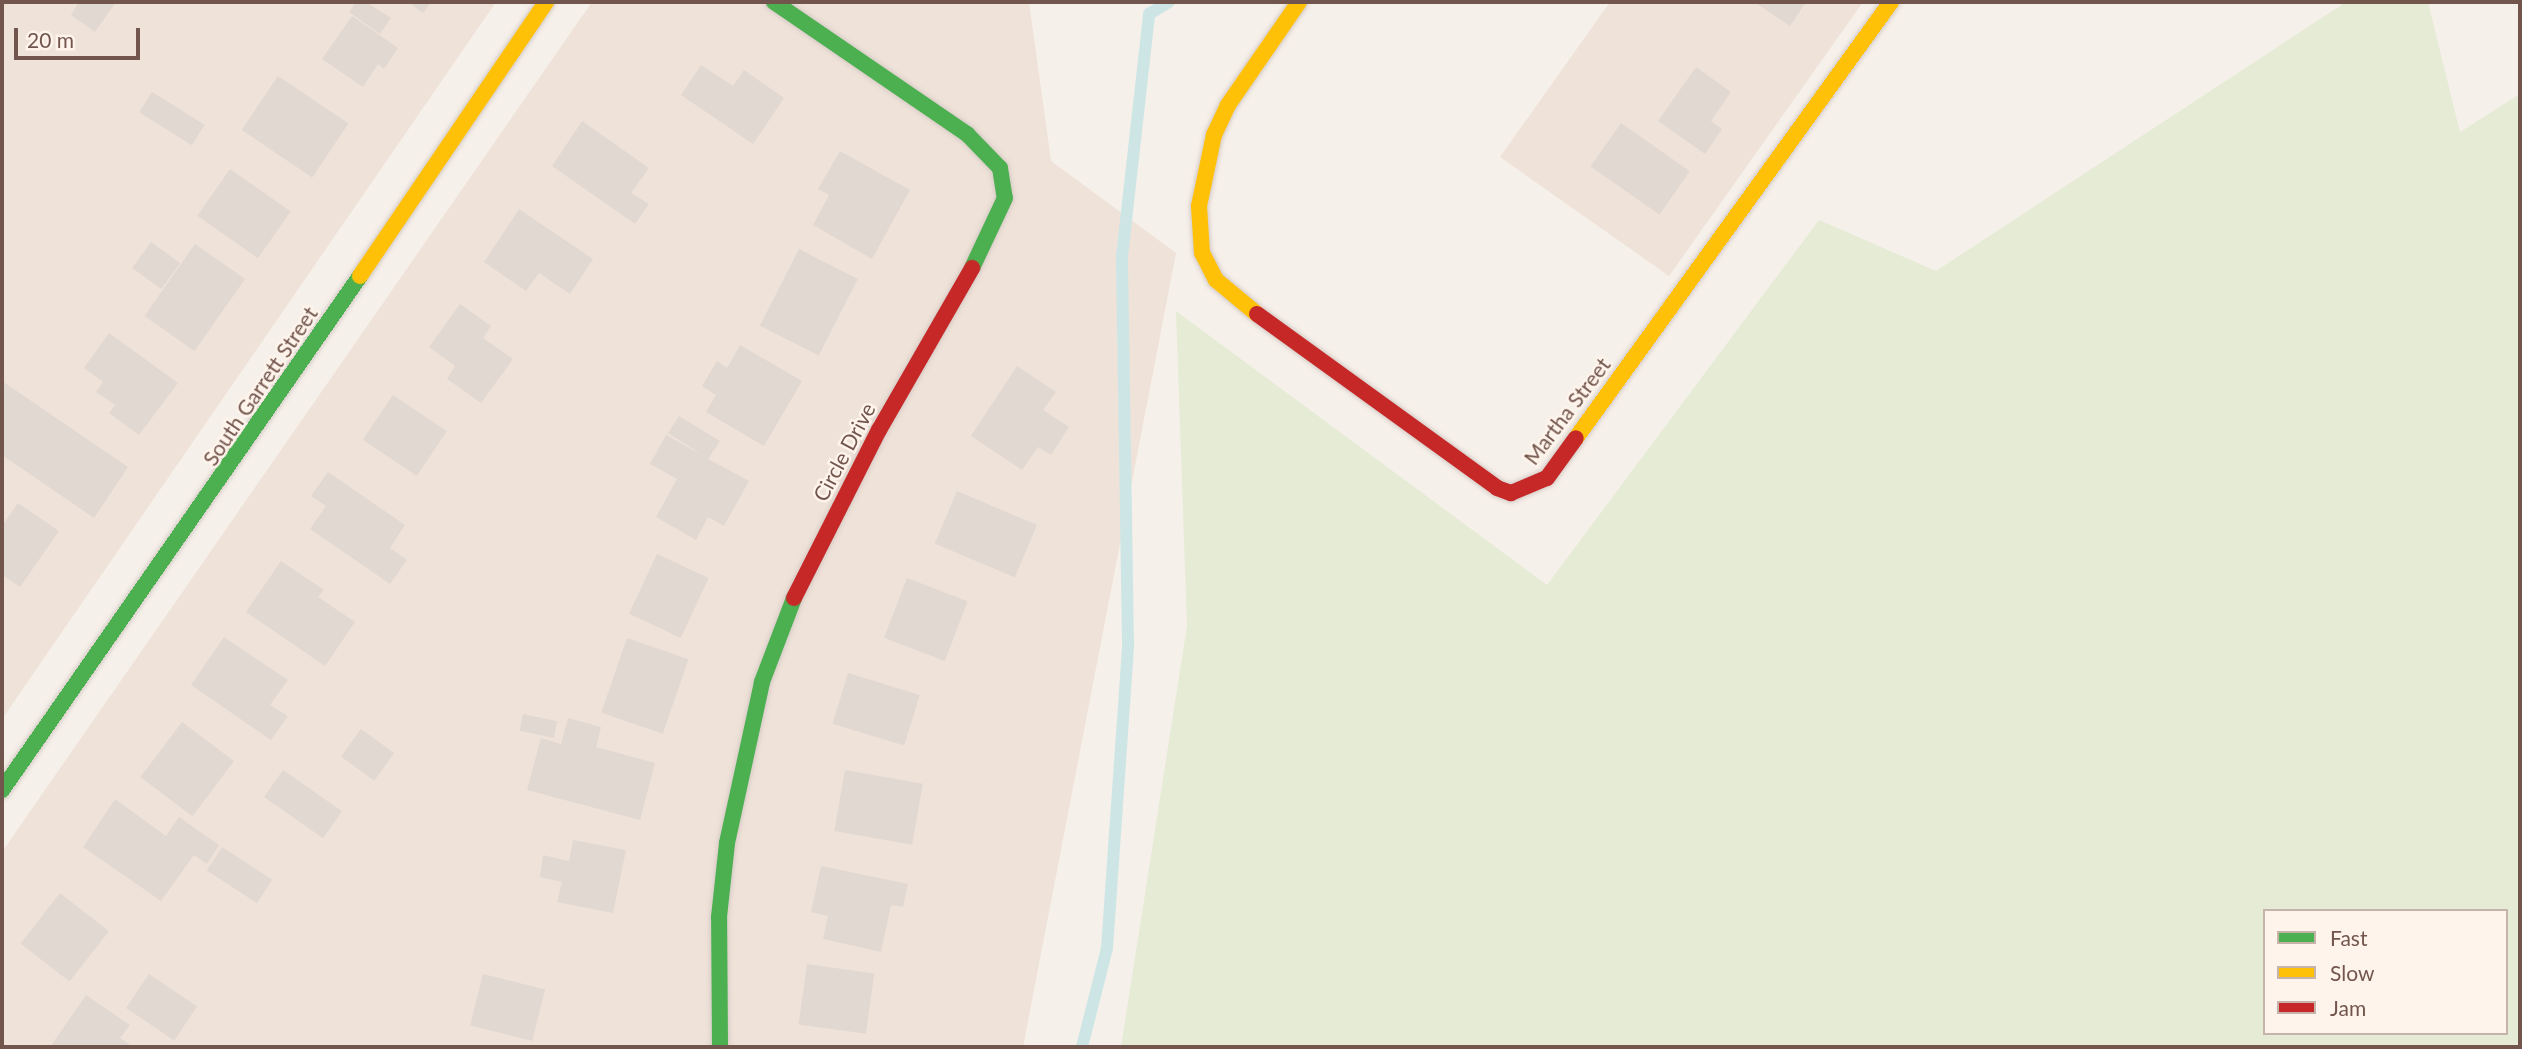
<!DOCTYPE html>
<html>
<head>
<meta charset="utf-8">
<style>
  body { margin:0 }
  #map { position:relative; width:2522px; height:1049px; overflow:hidden; background:#f6f0ea; font-family:Lato,sans-serif }
  div>[style] { position:absolute }
  .residential>* { inset:0; background:#efe2d8 }
  .green>* { inset:0; background:#e5ebd5 }
  .stream>* { height:12px; margin:-6px; padding:0 6px; transform-origin:6px; border-radius:6px; background:#cde6e5 }
  .building>* { inset:0; background:#e2d8d2; transform-origin:0 0 }
  .roads { filter:drop-shadow(0 0 2px #d5cbc6) drop-shadow(0 0 2px #d5cbc6) }
  .fast>* { height:16px; margin:-8px; padding:0 8px; transform-origin:8px; border-radius:8px; background:#4caf50 }
  .slow>* { height:16px; margin:-8px; padding:0 8px; transform-origin:8px; border-radius:8px; background:#ffc107 }
  .jam>* { height:16px; margin:-8px; padding:0 8px; transform-origin:8px; border-radius:8px; background:#c62828 }
  span { translate:-50% -50%; white-space:nowrap; text-align:center; line-height:1.15; -webkit-text-stroke:5px #fef4eb; paint-order:stroke }
  .street-label { font-size:21px; color:#72554c }
  .frame { position:absolute; inset:0; border:4px solid #72554c; pointer-events:none }
  .legend { position:absolute; left:2263px; top:909px; width:245px; height:126px; box-sizing:border-box; background:#fef4eb; border:2px solid #c6b4ab; margin:0; padding:9px 12px; list-style:none; font-size:21px; color:#72554c }
  .legend li { display:flex; align-items:center; gap:14px; height:35px }
  .legend b { width:35px; border:2px solid #c6b4ab }
  .scale { position:absolute; left:14px; top:28px; width:126px; height:32px; box-sizing:border-box; border:4px solid #72554c; border-top:0; padding-left:9px; font-size:21px; line-height:24px; white-space:nowrap; color:#72554c; -webkit-text-stroke:5px #fef4eb; paint-order:stroke }
</style>
</head>
<body>
<div id="map">
  <div class="residential">
    <i style="clip-path:polygon(2px 2px,496px 2px,2px 719px)"></i>
    <i style="clip-path:polygon(592px 2px,1029px 2px,1051px 161px,1176px 253px,1023px 1047px,2px 1047px,2px 852px)"></i>
    <i style="clip-path:polygon(1610px 2px,1863px 2px,1669px 276px,1500px 157px)"></i>
  </div>
  <div class="green">
    <i style="clip-path:polygon(evenodd,2346px 2px,2428px 2px,2460px 132px,2520px 94px,2520px 1047px,1121px 1047px,1187px 626px,1176px 311px,1547px 585px,1819px 220px,1936px 271px,2346px 2px,2265px 911px,2506px 911px,2506px 1033px,2265px 1033px,2265px 911px)"></i>
  </div>
  <div class="stream">
    <i style="left:1082px;top:1047px;width:102px;rotate:-75.8deg"></i>
    <i style="left:1107px;top:948px;width:305px;rotate:-86deg"></i>
    <i style="left:1128px;top:644px;width:388px;rotate:-90.9deg"></i>
    <i style="left:1122px;top:256px;width:244px;rotate:-83.6deg"></i>
    <i style="left:1149px;top:14px;width:23px;rotate:-31deg"></i>
  </div>
  <div class="building">
    <i style="clip-path:polygon(79px 2px,116px 2px,95px 32px,71px 15px)"></i>
    <i style="clip-path:polygon(356px 2px,366px 2px,391px 18px,380px 34px,349px 12px)"></i>
    <i style="clip-path:polygon(408px 2px,431px 2px,423px 13px)"></i>
    <i style="clip-path:polygon(1754px 2px,1806px 2px,1790px 26px)"></i>
    <i style="clip-path:polygon(352px 16px,398px 48px,384px 69px,378px 64px,363px 87px,322px 59px)"></i>
    <i style="clip-path:polygon(701px 65px,733px 86px,744px 70px,784px 98px,753px 144px,681px 95px)"></i>
    <i style="clip-path:polygon(1696px 67px,1731px 92px,1711px 121px,1722px 129px,1705px 154px,1658px 121px)"></i>
    <i style="left:278px;top:76px;width:85px;height:65px;rotate:34deg"></i>
    <i style="left:152px;top:92px;width:62px;height:24px;rotate:32deg"></i>
    <i style="clip-path:polygon(582px 121px,649px 168px,631px 193px,649px 204px,635px 224px,552px 166px)"></i>
    <i style="left:1621px;top:123px;width:84px;height:53px;rotate:35deg"></i>
    <i style="clip-path:polygon(840px 151px,910px 190px,872px 259px,813px 225px,829px 195px,818px 189px)"></i>
    <i style="left:230px;top:169px;width:74px;height:57px;rotate:35deg"></i>
    <i style="clip-path:polygon(519px 209px,593px 259px,570px 294px,539px 273px,526px 291px,484px 262px)"></i>
    <i style="left:151px;top:242px;width:36px;height:32px;rotate:36deg"></i>
    <i style="left:195px;top:244px;width:61px;height:88px;rotate:35deg"></i>
    <i style="left:799px;top:249px;width:66px;height:86px;rotate:27deg"></i>
    <i style="clip-path:polygon(460px 304px,491px 326px,483px 338px,513px 359px,481px 403px,447px 379px,455px 366px,429px 347px)"></i>
    <i style="clip-path:polygon(109px 333px,178px 383px,139px 435px,109px 413px,115px 405px,96px 392px,103px 382px,84px 368px)"></i>
    <i style="clip-path:polygon(740px 345px,802px 381px,764px 446px,706px 412px,716px 395px,702px 386px,717px 361px,727px 368px)"></i>
    <i style="clip-path:polygon(1017px 366px,1056px 392px,1043px 410px,1069px 427px,1051px 455px,1038px 447px,1022px 470px,971px 436px)"></i>
    <i style="clip-path:polygon(2px 381px,128px 467px,94px 518px,2px 455px)"></i>
    <i style="left:393px;top:395px;width:65px;height:54px;rotate:34deg"></i>
    <i style="clip-path:polygon(679px 416px,720px 441px,708px 459px,749px 481px,724px 526px,708px 517px,696px 540px,656px 517px,677px 479px,650px 464px,666px 435px,704px 456px,668px 433px)"></i>
    <i style="clip-path:polygon(328px 472px,405px 525px,390px 548px,407px 560px,390px 584px,310px 529px,326px 506px,311px 496px)"></i>
    <i style="left:957px;top:491px;width:87px;height:57px;rotate:23deg"></i>
    <i style="clip-path:polygon(18px 503px,59px 531px,20px 587px,2px 575px,2px 526px)"></i>
    <i style="left:657px;top:554px;width:57px;height:66px;rotate:25deg"></i>
    <i style="clip-path:polygon(281px 561px,324px 590px,318px 597px,355px 622px,325px 666px,246px 612px)"></i>
    <i style="left:907px;top:578px;width:65px;height:64px;rotate:21deg"></i>
    <i style="clip-path:polygon(224px 637px,288px 680px,270px 705px,288px 716px,271px 740px,191px 685px)"></i>
    <i style="left:627px;top:638px;width:65px;height:79px;rotate:19deg"></i>
    <i style="left:848px;top:673px;width:75px;height:53px;rotate:17deg"></i>
    <i style="left:523px;top:714px;width:35px;height:17px;rotate:12deg"></i>
    <i style="clip-path:polygon(568px 718px,601px 727px,596px 747px,655px 763px,640px 820px,527px 790px,541px 738px,561px 744px)"></i>
    <i style="left:182px;top:722px;width:65px;height:69px;rotate:37deg"></i>
    <i style="left:361px;top:729px;width:41px;height:34px;rotate:36deg"></i>
    <i style="left:283px;top:770px;width:72px;height:33px;rotate:35deg"></i>
    <i style="left:845px;top:770px;width:79px;height:62px;rotate:10deg"></i>
    <i style="clip-path:polygon(115px 799px,166px 836px,179px 817px,219px 845px,207px 864px,194px 855px,161px 901px,83px 847px)"></i>
    <i style="clip-path:polygon(573px 840px,626px 850px,613px 913px,557px 902px,562px 882px,540px 877px,543px 855px,569px 861px)"></i>
    <i style="left:222px;top:847px;width:60px;height:28px;rotate:33deg"></i>
    <i style="clip-path:polygon(821px 866px,908px 884px,903px 907px,891px 905px,881px 952px,823px 939px,828px 916px,811px 912px)"></i>
    <i style="left:60px;top:893px;width:62px;height:64px;rotate:38deg"></i>
    <i style="left:807px;top:964px;width:68px;height:61px;rotate:8deg"></i>
    <i style="left:149px;top:974px;width:58px;height:41px;rotate:34deg"></i>
    <i style="left:483px;top:974px;width:64px;height:53px;rotate:14deg"></i>
    <i style="clip-path:polygon(86px 995px,130px 1025px,120px 1038px,133px 1047px,50px 1047px)"></i>
  </div>
  <div class="roads">
    <div class="fast">
      <i style="left:774px;top:2px;width:234px;rotate:34.4deg"></i>
      <i style="left:967px;top:134px;width:47px;rotate:45.9deg"></i>
      <i style="left:1000px;top:168px;width:30px;rotate:81deg"></i>
      <i style="left:1005px;top:198px;width:77px;rotate:115.2deg"></i>
      <i style="left:2px;top:790px;width:626px;rotate:-55.14deg"></i>
      <i style="left:720px;top:1047px;width:130px;rotate:-90.4deg"></i>
      <i style="left:719px;top:917px;width:74px;rotate:-83.8deg"></i>
      <i style="left:727px;top:843px;width:165px;rotate:-77.7deg"></i>
      <i style="left:762px;top:682px;width:90px;rotate:-69.1deg"></i>
    </div>
    <div class="slow">
      <i style="left:360px;top:276px;width:331px;rotate:-55.8deg"></i>
      <i style="left:1257px;top:314px;width:53px;rotate:-140.3deg"></i>
      <i style="left:1216px;top:280px;width:30px;rotate:-117deg"></i>
      <i style="left:1202px;top:253px;width:47px;rotate:-93.7deg"></i>
      <i style="left:1199px;top:206px;width:73px;rotate:-78.1deg"></i>
      <i style="left:1214px;top:135px;width:33px;rotate:-65deg"></i>
      <i style="left:1228px;top:105px;width:125px;rotate:-55.4deg"></i>
      <i style="left:1576px;top:438px;width:538px;rotate:-54.15deg"></i>
    </div>
    <div class="jam">
      <i style="left:1257px;top:314px;width:296px;rotate:35.9deg"></i>
      <i style="left:1497px;top:488px;width:15px;rotate:20deg"></i>
      <i style="left:1511px;top:493px;width:39px;rotate:-23deg"></i>
      <i style="left:1547px;top:478px;width:49px;rotate:-54.1deg"></i>
      <i style="left:794px;top:598px;width:188px;rotate:-63.2deg"></i>
      <i style="left:879px;top:430px;width:187px;rotate:-60.1deg"></i>
    </div>
  </div>
  <div class="street-label">
    <span style="left:260px;top:386px;rotate:-56deg">South Garrett Street</span>
    <span style="left:1567px;top:411px;rotate:-53deg">Martha Street</span>
    <span style="left:844px;top:452px;rotate:-62deg">Circle Drive</span>
  </div>
  <div class="frame"></div>
  <ul class="legend">
  <li><b style="height:9px;background:#4caf50"></b>Fast</li>
  <li><b style="height:9px;background:#ffc107"></b>Slow</li>
  <li><b style="height:9px;background:#c62828"></b>Jam</li>
  </ul>
  <div class="scale">20 m</div>
</div>
</body>
</html>
